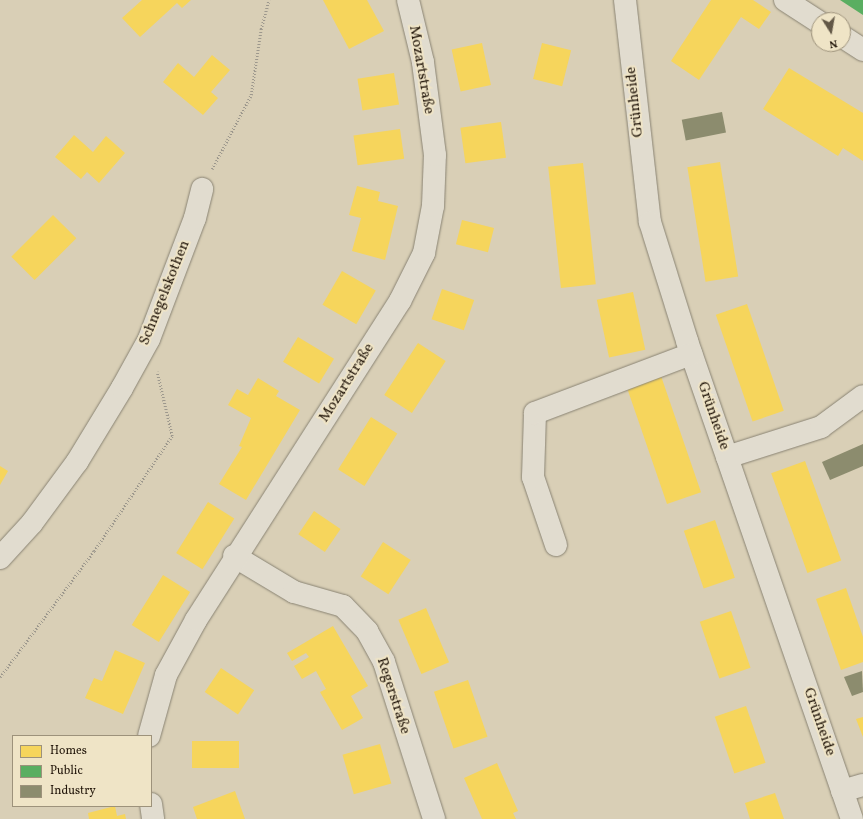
<!DOCTYPE html>
<html>
<head>
<meta charset="utf-8">
<style>
  body { margin:0 }
  #map { position:relative; width:863px; height:819px; overflow:hidden; background:#d9cfb6; font-family:Vollkorn,serif }
  div>[style] { position:absolute }
  .homes>* { inset:0; background:#f6d55c; transform-origin:0 0 }
  .public>* { inset:0; background:#5aae61 }
  .industry>* { inset:0; background:#8c8c6e; transform-origin:0 0 }
  .path>* { height:2.5px; margin-top:-1.25px; transform-origin:0; background:repeating-linear-gradient(90deg,#9d988d 0 1px,transparent 0 3px) }
  .roads { filter:drop-shadow(0 0 1px #898373) drop-shadow(0 0 1px #898373) }
  .minor>* { height:22px; margin:-11px; padding:0 11px; transform-origin:11px; border-radius:11px; background:#e1dccf }
  span { translate:-50% -50%; white-space:nowrap; text-align:center; line-height:1.15; -webkit-text-stroke:4px #efe4c6; paint-order:stroke }
  .street-label { font-size:15px; color:#22160a }
  .legend { position:absolute; left:12px; top:735px; width:140px; height:72px; box-sizing:border-box; background:#efe4c6; border:1px solid #9d927b; margin:0; padding:5px 7px; list-style:none; font-size:12px; color:#22160a }
  .legend li { display:flex; align-items:center; gap:8px; height:20px }
  .legend b { width:20px; border:1px solid #9d927b }
  .north { position:absolute; left:811px; top:12px; width:40px; height:40px; box-sizing:border-box; background:#efe4c6; border:1px solid #9d927b; border-radius:50%; rotate:169deg; font-size:11px; font-weight:700; line-height:16px; text-align:center; color:#22160a }
  .north::after { content:''; display:block; margin:auto; width:14px; height:18px; background:#625746; clip-path:polygon(50% 0,100% 100%,50% 72%,0 100%) }
</style>
</head>
<body>
<div id="map">
  <div class="homes">
    <i style="clip-path:polygon(142px 0,191px 0,182px 8px,177px 3px,140px 37px,122px 18px)"></i>
    <i style="clip-path:polygon(323px 0,367px 0,384px 31px,349px 49px)"></i>
    <i style="clip-path:polygon(711px 0,753px 0,771px 12px,759px 29px,741px 17px,699px 80px,671px 61px)"></i>
    <i style="left:482px;top:43px;width:43px;height:31px;rotate:78deg"></i>
    <i style="left:542px;top:43px;width:30px;height:37px;rotate:14deg"></i>
    <i style="clip-path:polygon(212px 55px,230px 70px,211px 92px,218px 98px,203px 115px,163px 82px,178px 63px,194px 77px)"></i>
    <i style="clip-path:polygon(789px 68px,863px 113px,863px 161px,843px 148px,838px 156px,763px 109px)"></i>
    <i style="left:394px;top:73px;width:32px;height:37px;rotate:81deg"></i>
    <i style="left:501px;top:122px;width:36px;height:41px;rotate:82deg"></i>
    <i style="left:400px;top:129px;width:30px;height:47px;rotate:82deg"></i>
    <i style="clip-path:polygon(74px 135px,93px 152px,106px 136px,125px 153px,99px 183px,87px 172px,81px 179px,55px 157px)"></i>
    <i style="left:720px;top:162px;width:116px;height:33px;rotate:81deg"></i>
    <i style="left:583px;top:163px;width:122px;height:35px;rotate:84deg"></i>
    <i style="clip-path:polygon(357px 186px,380px 192px,378px 201px,398px 206px,385px 260px,352px 251px,361px 218px,349px 215px)"></i>
    <i style="left:53px;top:215px;width:33px;height:59px;rotate:45deg"></i>
    <i style="left:462px;top:220px;width:33px;height:25px;rotate:14deg"></i>
    <i style="left:342px;top:271px;width:39px;height:39px;rotate:30deg"></i>
    <i style="left:442px;top:289px;width:34px;height:32px;rotate:19deg"></i>
    <i style="left:633px;top:292px;width:59px;height:37px;rotate:78deg"></i>
    <i style="left:747px;top:304px;width:113px;height:33px;rotate:71deg"></i>
    <i style="left:298px;top:337px;width:42px;height:29px;rotate:31deg"></i>
    <i style="left:418px;top:343px;width:33px;height:62px;rotate:33deg"></i>
    <i style="left:661px;top:376px;width:123px;height:36px;rotate:71deg"></i>
    <i style="clip-path:polygon(258px 378px,279px 391px,276px 396px,300px 410px,246px 500px,219px 484px,242px 447px,239px 446px,251px 418px,228px 405px,237px 389px,248px 395px)"></i>
    <i style="left:371px;top:417px;width:31px;height:62px;rotate:32deg"></i>
    <i style="left:805px;top:461px;width:106px;height:36px;rotate:70deg"></i>
    <i style="clip-path:polygon(0 466px,8px 471px,0 485px)"></i>
    <i style="left:208px;top:502px;width:31px;height:60px;rotate:32deg"></i>
    <i style="left:314px;top:511px;width:32px;height:28px;rotate:34deg"></i>
    <i style="left:715px;top:520px;width:61px;height:33px;rotate:71deg"></i>
    <i style="left:383px;top:542px;width:33px;height:41px;rotate:33deg"></i>
    <i style="left:163px;top:575px;width:32px;height:59px;rotate:32deg"></i>
    <i style="clip-path:polygon(846px 588px,863px 637px,863px 662px,841px 670px,816px 599px)"></i>
    <i style="left:426px;top:608px;width:59px;height:30px;rotate:67deg"></i>
    <i style="left:731px;top:611px;width:60px;height:33px;rotate:71deg"></i>
    <i style="clip-path:polygon(333px 626px,368px 686px,351px 696px,363px 718px,342px 730px,320px 692px,326px 689px,316px 671px,302px 679px,294px 666px,309px 657px,306px 653px,292px 661px,287px 653px)"></i>
    <i style="clip-path:polygon(115px 650px,145px 663px,123px 714px,85px 698px,94px 678px,102px 681px)"></i>
    <i style="left:221px;top:668px;width:40px;height:29px;rotate:34deg"></i>
    <i style="left:468px;top:680px;width:60px;height:36px;rotate:71deg"></i>
    <i style="left:746px;top:706px;width:60px;height:33px;rotate:71deg"></i>
    <i style="clip-path:polygon(863px 717px,863px 737px,856px 719px)"></i>
    <i style="left:192px;top:741px;width:47px;height:27px"></i>
    <i style="left:380px;top:744px;width:41px;height:39px;rotate:74deg"></i>
    <i style="clip-path:polygon(497px 763px,518px 811px,513px 813px,516px 819px,482px 819px,464px 778px)"></i>
    <i style="clip-path:polygon(235px 791px,245px 819px,197px 819px,193px 807px)"></i>
    <i style="clip-path:polygon(775px 793px,784px 819px,750px 819px,745px 803px)"></i>
    <i style="clip-path:polygon(115px 806px,117px 816px,125px 814px,126px 819px,89px 819px,88px 813px)"></i>
  </div>
  <div class="public">
    <i style="clip-path:polygon(840px 0,863px 0,863px 15px)"></i>
  </div>
  <div class="industry">
    <i style="left:722px;top:112px;width:21px;height:41px;rotate:79deg"></i>
    <i style="clip-path:polygon(863px 444px,863px 466px,830px 480px,822px 462px)"></i>
    <i style="clip-path:polygon(862px 671px,863px 692px,852px 696px,844px 677px)"></i>
  </div>
  <div class="path">
    <i style="left:212px;top:169px;width:84px;rotate:-62.2deg"></i>
    <i style="left:251px;top:95px;width:67px;rotate:-81.4deg"></i>
    <i style="left:261px;top:29px;width:30px;rotate:-75deg"></i>
    <i style="left:0;top:677px;width:157px;rotate:-53.3deg"></i>
    <i style="left:94px;top:551px;width:139px;rotate:-55.9deg"></i>
    <i style="left:172px;top:436px;width:66px;rotate:-103.2deg"></i>
  </div>
  <div class="roads">
    <div class="minor">
      <i style="left:625px;top:0;width:223px;rotate:83.6deg"></i>
      <i style="left:650px;top:222px;width:125px;rotate:72.7deg"></i>
      <i style="left:687px;top:341px;width:506px;rotate:70.96deg"></i>
      <i style="left:785px;top:0;width:40px;rotate:32.9deg"></i>
      <i style="left:843px;top:37px;width:24px;rotate:33deg"></i>
      <i style="left:727px;top:457px;width:99px;rotate:-17.7deg"></i>
      <i style="left:821px;top:427px;width:52px;rotate:-36.4deg"></i>
      <i style="left:556px;top:545px;width:72px;rotate:-108.7deg"></i>
      <i style="left:533px;top:477px;width:64px;rotate:-88.2deg"></i>
      <i style="left:535px;top:413px;width:167px;rotate:-20.7deg"></i>
      <i style="left:234px;top:556px;width:70px;rotate:31deg"></i>
      <i style="left:294px;top:592px;width:51px;rotate:15.9deg"></i>
      <i style="left:343px;top:606px;width:35px;rotate:46deg"></i>
      <i style="left:367px;top:631px;width:35px;rotate:61deg"></i>
      <i style="left:384px;top:662px;width:165px;rotate:72.3deg"></i>
      <i style="left:0;top:558px;width:47px;rotate:-47.6deg"></i>
      <i style="left:32px;top:523px;width:76px;rotate:-53.6deg"></i>
      <i style="left:77px;top:462px;width:87px;rotate:-58.7deg"></i>
      <i style="left:122px;top:388px;width:56px;rotate:-61.1deg"></i>
      <i style="left:149px;top:339px;width:129px;rotate:-69.2deg"></i>
      <i style="left:195px;top:218px;width:30px;rotate:-76deg"></i>
      <i style="left:149px;top:736px;width:63px;rotate:-74.4deg"></i>
      <i style="left:166px;top:675px;width:63px;rotate:-61.4deg"></i>
      <i style="left:196px;top:620px;width:379px;rotate:-57.4deg"></i>
      <i style="left:400px;top:301px;width:54px;rotate:-63.4deg"></i>
      <i style="left:424px;top:253px;width:48px;rotate:-79.2deg"></i>
      <i style="left:433px;top:206px;width:51px;rotate:-87.8deg"></i>
      <i style="left:435px;top:155px;width:94px;rotate:-97.4deg"></i>
      <i style="left:423px;top:62px;width:64px;rotate:-103.6deg"></i>
      <i style="left:842px;top:791px;width:22px;rotate:-16deg"></i>
      <i style="left:151px;top:804px;width:15px;rotate:82deg"></i>
    </div>
  </div>
  <div class="street-label">
    <span style="left:421px;top:70px;rotate:80deg">Mozartstraße</span>
    <span style="left:635px;top:102px;rotate:-96deg">Grünheide</span>
    <span style="left:165px;top:293px;rotate:-68deg">Schnegelskothen</span>
    <span style="left:347px;top:383px;rotate:-58deg">Mozartstraße</span>
    <span style="left:713px;top:416px;rotate:71deg">Grünheide</span>
    <span style="left:393px;top:696px;rotate:72deg">Regerstraße</span>
    <span style="left:819px;top:722px;rotate:71deg">Grünheide</span>
  </div>
  <ul class="legend">
  <li><b style="height:11px;background:#f6d55c"></b>Homes</li>
  <li><b style="height:11px;background:#5aae61"></b>Public</li>
  <li><b style="height:11px;background:#8c8c6e"></b>Industry</li>
  </ul>
  <div class="north">N</div>
</div>
</body>
</html>
